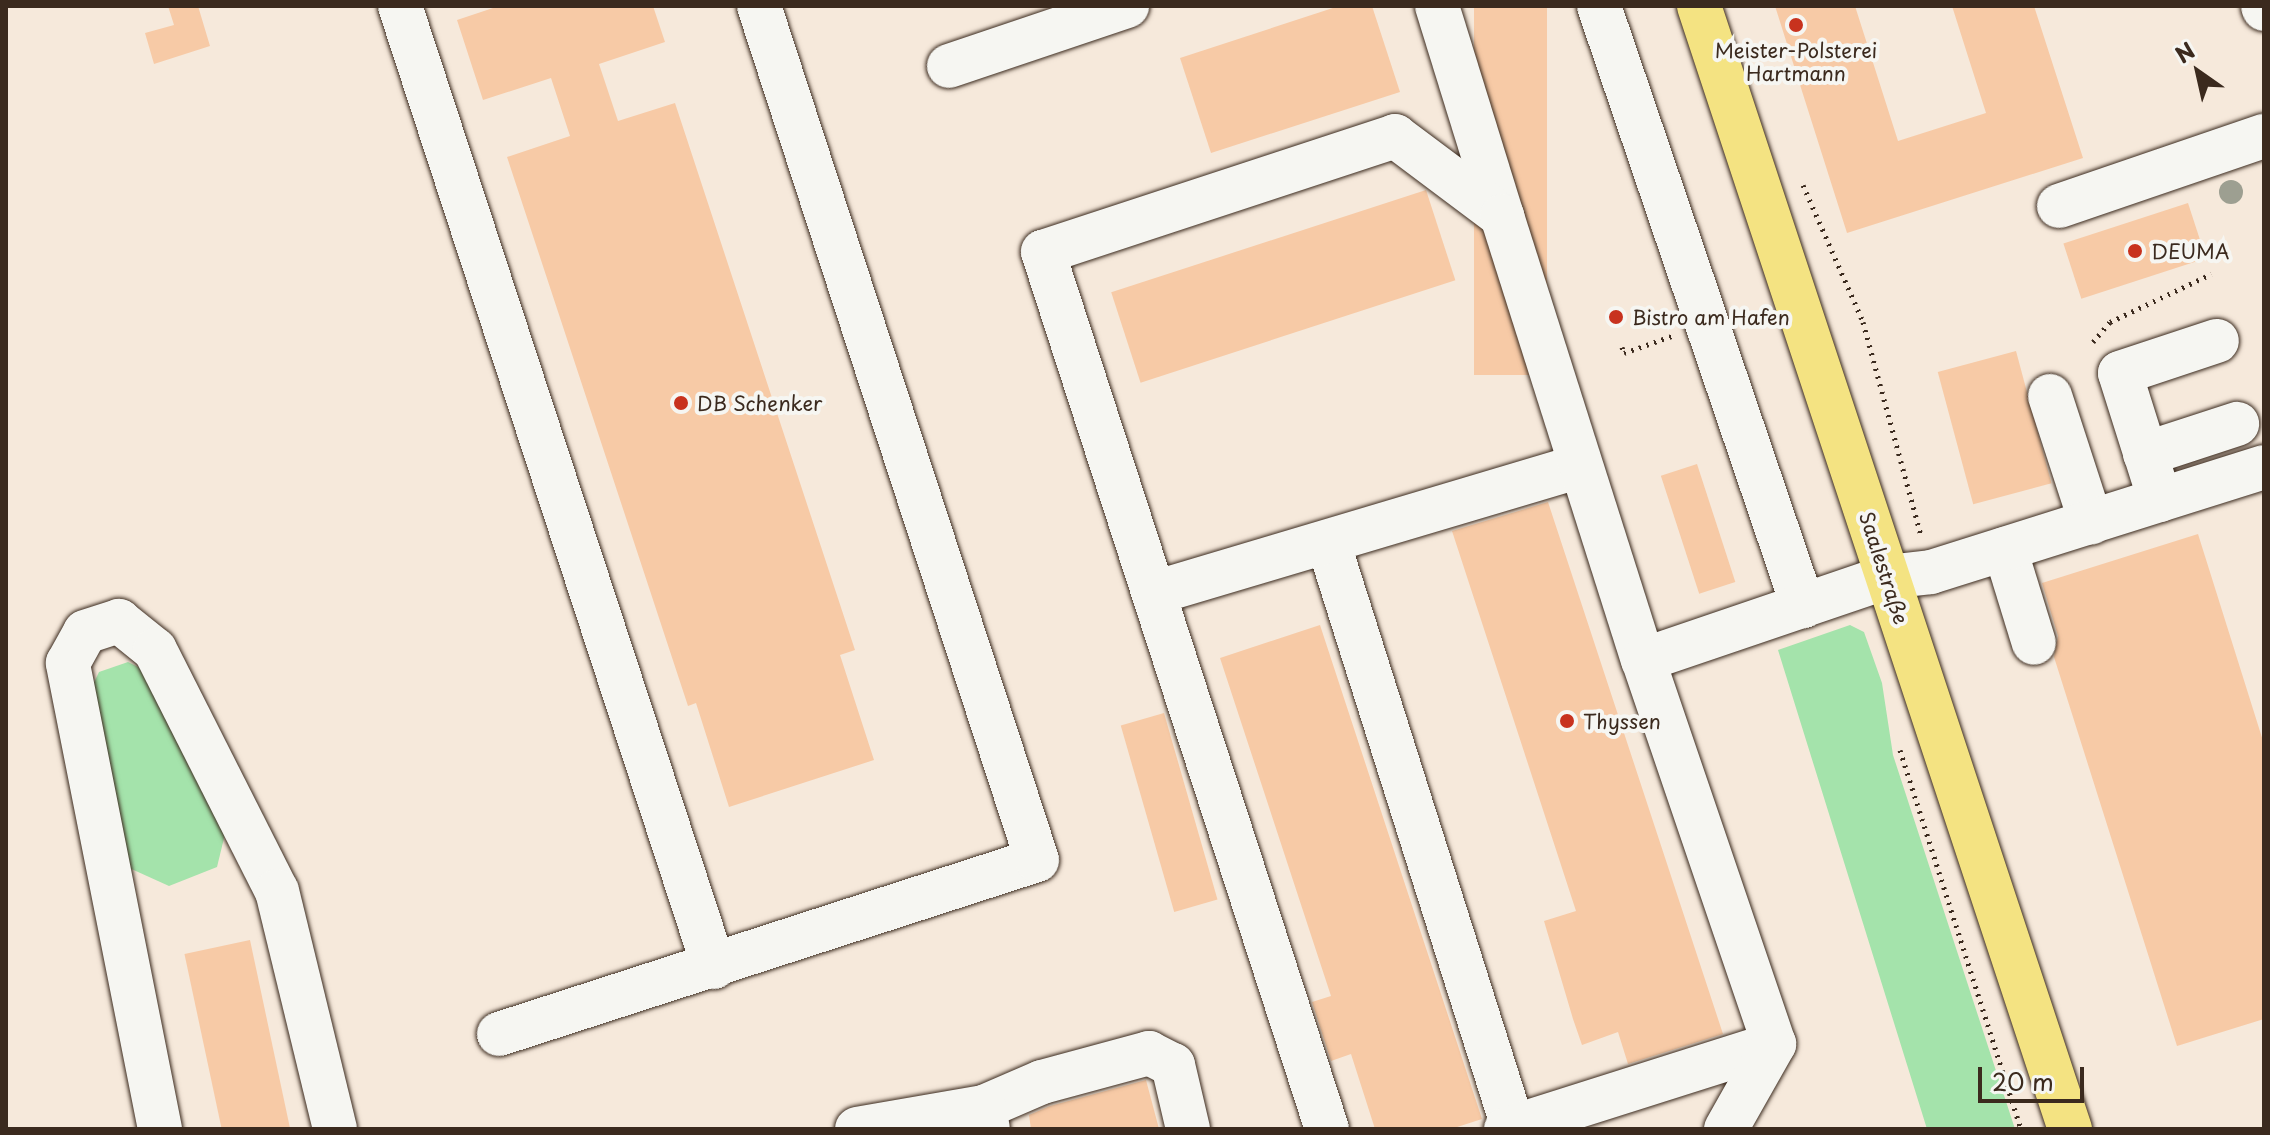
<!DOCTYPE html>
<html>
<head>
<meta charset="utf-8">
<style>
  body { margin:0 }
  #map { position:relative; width:2270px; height:1135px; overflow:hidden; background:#f6f6f2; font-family:"Playpen Sans",sans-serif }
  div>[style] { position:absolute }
  .built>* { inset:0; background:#f6e9db; transform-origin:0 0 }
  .green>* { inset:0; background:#a4e3ab }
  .building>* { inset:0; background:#f7caa6; transform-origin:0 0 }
  .path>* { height:5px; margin-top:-2.5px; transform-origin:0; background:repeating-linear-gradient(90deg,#3b2a1e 0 2px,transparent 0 8px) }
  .roads { filter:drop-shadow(0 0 2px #3b2a1e) drop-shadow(0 0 2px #3b2a1e) }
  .minor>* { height:44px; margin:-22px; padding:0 22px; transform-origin:22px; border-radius:22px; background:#f6f6f2 }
  .major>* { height:44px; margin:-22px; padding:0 22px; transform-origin:22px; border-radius:22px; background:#f4e382 }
  .trees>* { width:24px; height:24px; margin:-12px; border-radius:50%; background:#9d9f91 }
  .dots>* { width:22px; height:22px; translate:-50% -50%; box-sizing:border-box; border:4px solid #f6f6f2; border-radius:50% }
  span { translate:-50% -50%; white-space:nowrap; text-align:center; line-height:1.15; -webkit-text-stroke:8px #f6f6f2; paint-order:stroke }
  .poi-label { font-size:20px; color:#3b2a1e }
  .left { translate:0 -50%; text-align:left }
  .street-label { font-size:20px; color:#3b2a1e }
  .frame { position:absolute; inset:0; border:8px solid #3b2a1e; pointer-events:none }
  .north { position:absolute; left:2158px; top:32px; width:80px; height:80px; -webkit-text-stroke:6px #f6f6f2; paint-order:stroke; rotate:326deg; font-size:22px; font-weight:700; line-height:32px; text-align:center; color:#3b2a1e }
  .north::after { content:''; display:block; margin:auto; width:28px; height:36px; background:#3b2a1e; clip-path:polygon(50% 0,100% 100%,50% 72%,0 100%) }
  .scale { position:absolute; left:1978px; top:1067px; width:106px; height:36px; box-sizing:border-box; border:4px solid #3b2a1e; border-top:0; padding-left:10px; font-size:24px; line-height:28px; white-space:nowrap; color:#3b2a1e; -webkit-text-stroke:6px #f6f6f2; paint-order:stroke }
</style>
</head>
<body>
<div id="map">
  <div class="built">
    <i style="left:6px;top:6px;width:2258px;height:1123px"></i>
  </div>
  <div class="green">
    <i style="clip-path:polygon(1850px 625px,1864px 632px,1882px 683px,1893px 755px,2015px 1129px,1927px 1129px,1778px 650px)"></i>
    <i style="clip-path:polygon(128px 662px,150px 673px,225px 834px,217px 867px,169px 886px,127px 867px,90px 691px,99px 672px)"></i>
  </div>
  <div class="building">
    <i style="clip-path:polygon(168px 6px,198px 6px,210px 46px,154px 64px,145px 33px,174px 25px)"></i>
    <i style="clip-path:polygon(499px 6px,653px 6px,665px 42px,599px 64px,618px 121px,675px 103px,855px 650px,840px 655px,874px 760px,729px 807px,696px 703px,688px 706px,507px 157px,570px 136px,551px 78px,483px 100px,457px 20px)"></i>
    <i style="clip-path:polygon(1339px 6px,1372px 6px,1400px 92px,1211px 153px,1180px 58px)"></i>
    <i style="left:1474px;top:6px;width:73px;height:369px"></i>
    <i style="clip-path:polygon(1775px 6px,1855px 6px,1898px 141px,1986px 113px,1952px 6px,2034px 6px,2083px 158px,1847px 233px)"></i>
    <i style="left:1426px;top:190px;width:95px;height:331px;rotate:72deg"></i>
    <i style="left:2188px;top:203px;width:58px;height:131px;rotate:72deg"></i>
    <i style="left:2016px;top:351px;width:137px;height:81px;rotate:75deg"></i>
    <i style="left:1697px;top:464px;width:124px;height:38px;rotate:72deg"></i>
    <i style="clip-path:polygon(1548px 502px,1723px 1034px,1628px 1064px,1618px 1032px,1582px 1045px,1573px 1019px,1544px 921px,1576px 911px,1452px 531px)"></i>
    <i style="clip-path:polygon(2198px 534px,2264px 744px,2264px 1019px,2177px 1046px,2054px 657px,2058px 636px,2042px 583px)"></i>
    <i style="clip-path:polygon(1320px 625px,1482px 1119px,1451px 1129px,1375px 1129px,1351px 1054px,1331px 1061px,1312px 1002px,1331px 996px,1220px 658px)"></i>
    <i style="left:1164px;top:713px;width:194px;height:45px;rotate:74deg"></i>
    <i style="left:250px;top:940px;width:193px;height:67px;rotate:78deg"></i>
    <i style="clip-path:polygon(1146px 1080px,1159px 1129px,1031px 1129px,1029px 1115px,1050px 1106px)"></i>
  </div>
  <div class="path">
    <i style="left:1803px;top:185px;width:150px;rotate:66.3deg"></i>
    <i style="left:1863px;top:322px;width:221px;rotate:74.8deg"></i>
    <i style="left:2093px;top:342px;width:26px;rotate:-50deg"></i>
    <i style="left:2110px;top:322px;width:112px;rotate:-25.4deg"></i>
    <i style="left:1622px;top:347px;width:6px;rotate:72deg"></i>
    <i style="left:1624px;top:353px;width:51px;rotate:-19.5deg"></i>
    <i style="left:1900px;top:750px;width:398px;rotate:72.3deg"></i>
  </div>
  <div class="roads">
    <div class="minor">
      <i style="left:400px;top:6px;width:1011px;rotate:71.91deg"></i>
      <i style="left:1437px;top:6px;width:220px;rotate:72.8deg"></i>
      <i style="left:1599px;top:6px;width:634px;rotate:71.22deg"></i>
      <i style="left:2263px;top:6px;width:3px;rotate:72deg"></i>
      <i style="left:949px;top:66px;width:188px;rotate:-18.6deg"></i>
      <i style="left:2059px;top:206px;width:217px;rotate:-18.9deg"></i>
      <i style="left:2050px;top:396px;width:133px;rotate:72deg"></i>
      <i style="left:2145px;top:454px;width:97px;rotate:-18.1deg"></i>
      <i style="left:2160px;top:500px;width:133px;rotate:-107.5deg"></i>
      <i style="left:2120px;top:373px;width:102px;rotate:-18.3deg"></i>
      <i style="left:1328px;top:542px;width:614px;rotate:72.45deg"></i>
      <i style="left:2005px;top:549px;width:98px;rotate:72.9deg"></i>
      <i style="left:1154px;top:593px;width:445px;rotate:-16.6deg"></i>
      <i style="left:499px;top:1034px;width:565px;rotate:-17.92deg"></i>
      <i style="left:1037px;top:860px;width:898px;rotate:-108.03deg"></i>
      <i style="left:984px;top:1107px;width:63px;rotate:-23.3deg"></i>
      <i style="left:1042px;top:1082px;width:111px;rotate:-15.2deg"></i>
      <i style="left:1149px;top:1053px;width:27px;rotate:27deg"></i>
      <i style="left:1173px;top:1065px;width:66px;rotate:76.8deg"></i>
      <i style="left:160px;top:1129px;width:475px;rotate:-101.2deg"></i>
      <i style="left:68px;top:663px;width:35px;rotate:-61deg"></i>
      <i style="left:85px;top:632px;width:36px;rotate:-18deg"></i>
      <i style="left:119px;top:621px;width:46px;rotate:38.9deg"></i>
      <i style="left:155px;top:650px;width:270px;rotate:63.2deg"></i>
      <i style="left:277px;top:891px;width:245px;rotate:76.3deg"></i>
      <i style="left:857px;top:1129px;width:129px;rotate:-9.8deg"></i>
      <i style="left:984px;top:1107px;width:22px;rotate:80deg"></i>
      <i style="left:1327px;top:1129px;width:922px;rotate:-107.94deg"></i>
      <i style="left:1043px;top:252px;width:371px;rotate:-18.2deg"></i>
      <i style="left:1395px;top:136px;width:134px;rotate:36.8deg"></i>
      <i style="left:1502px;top:216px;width:466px;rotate:72.4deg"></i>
      <i style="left:1643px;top:660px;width:258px;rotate:-18.8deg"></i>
      <i style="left:1887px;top:577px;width:44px;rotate:-6.5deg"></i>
      <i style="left:1931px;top:572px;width:349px;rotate:-17.5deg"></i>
      <i style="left:1506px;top:1129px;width:281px;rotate:-17.6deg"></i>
      <i style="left:1774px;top:1044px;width:406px;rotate:-108.8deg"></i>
      <i style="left:1726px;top:1129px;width:98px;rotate:-60.5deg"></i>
    </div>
    <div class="major">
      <i style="left:1699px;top:6px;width:1183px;rotate:71.72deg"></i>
    </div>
  </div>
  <div class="trees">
    <i style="left:2231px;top:192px"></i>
  </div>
  <div class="dots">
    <i style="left:1796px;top:25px;background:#c8321e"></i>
    <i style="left:2135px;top:251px;background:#c8321e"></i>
    <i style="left:1616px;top:317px;background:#c8321e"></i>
    <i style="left:681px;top:403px;background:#c8321e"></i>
    <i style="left:1567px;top:721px;background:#c8321e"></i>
  </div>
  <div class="poi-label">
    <span style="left:1796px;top:62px">Meister-Polsterei<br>Hartmann</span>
    <span class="left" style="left:2151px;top:251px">DEUMA</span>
    <span class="left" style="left:1632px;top:317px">Bistro am Hafen</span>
    <span class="left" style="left:697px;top:403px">DB Schenker</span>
    <span class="left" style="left:1583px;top:721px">Thyssen</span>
  </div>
  <div class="street-label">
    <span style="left:1884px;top:568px;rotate:72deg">Saalestraße</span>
  </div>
  <div class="frame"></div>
  <div class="north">N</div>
  <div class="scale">20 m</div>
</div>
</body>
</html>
